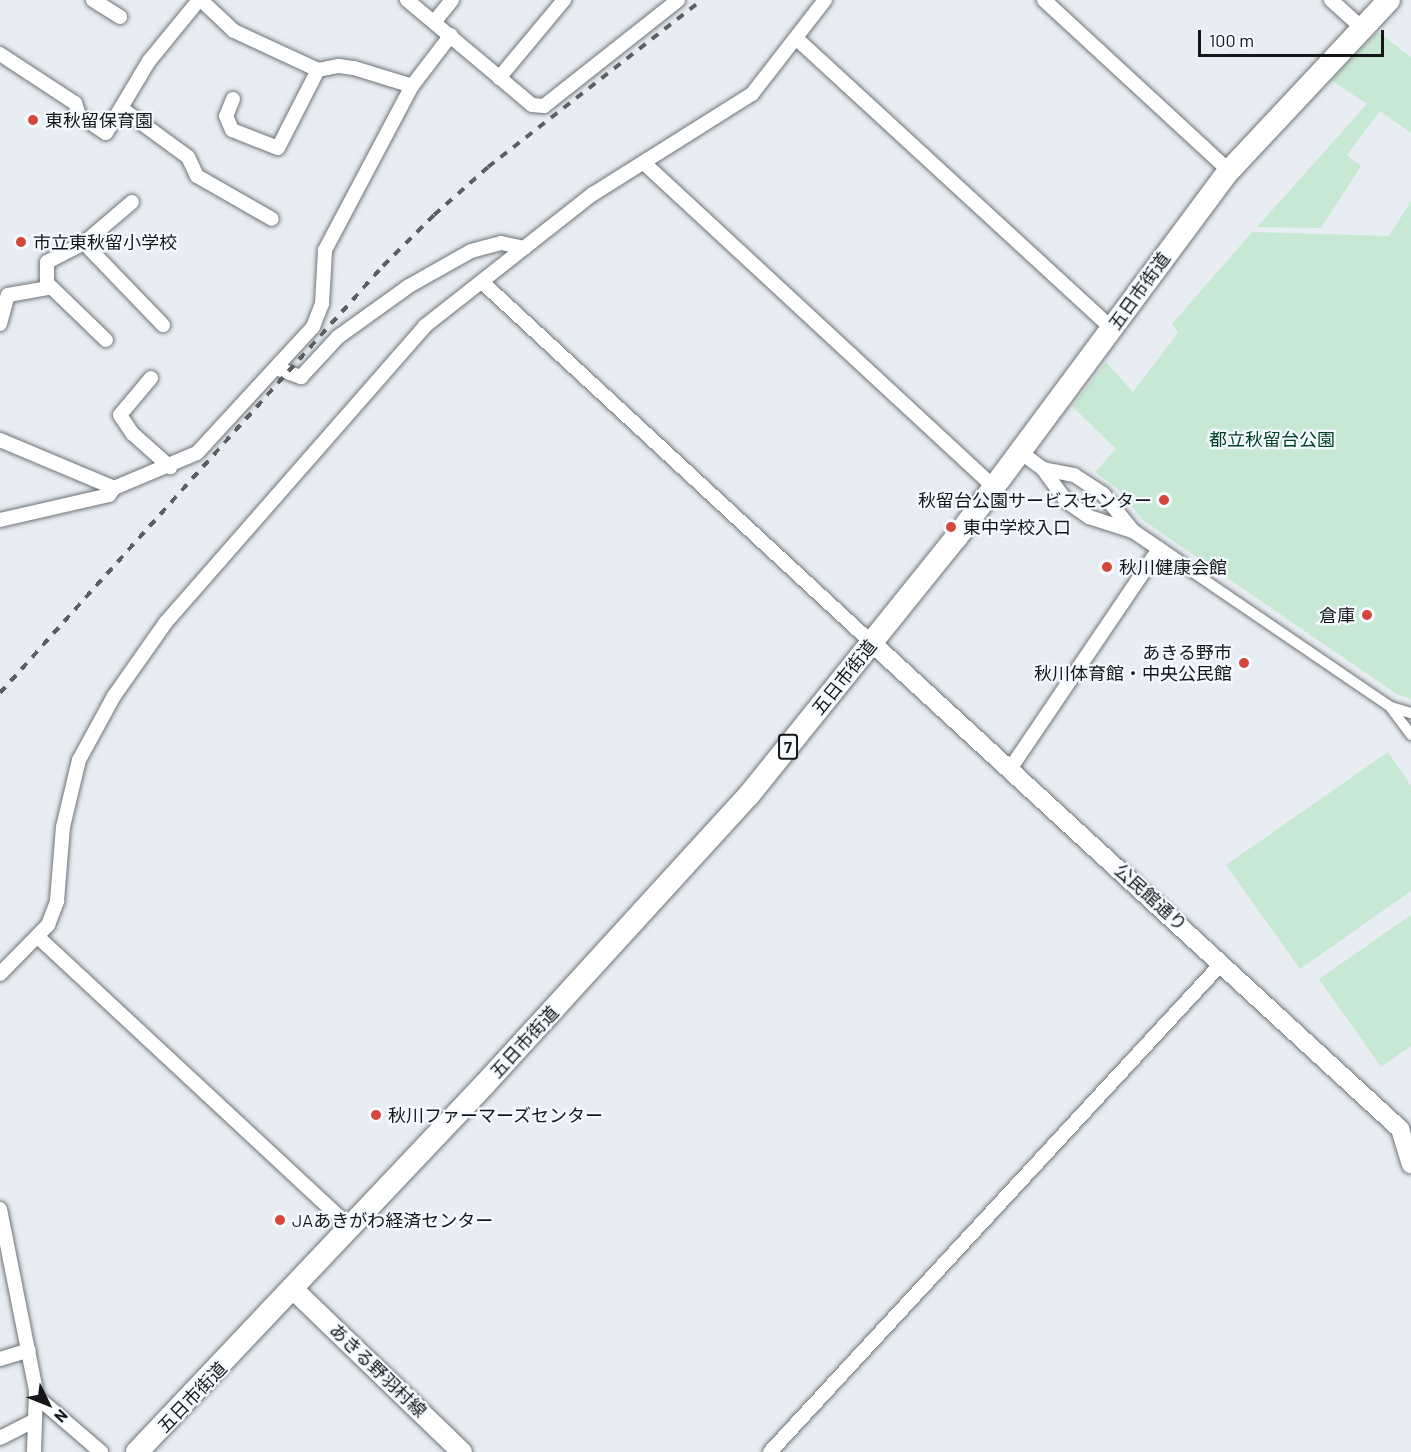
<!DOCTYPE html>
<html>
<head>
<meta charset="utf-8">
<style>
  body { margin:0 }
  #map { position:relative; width:1411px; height:1452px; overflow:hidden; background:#e7edf2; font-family:Barlow,"Noto Sans JP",sans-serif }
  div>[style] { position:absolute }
  .green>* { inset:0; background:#c7e8d3 }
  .roads { filter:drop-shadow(0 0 2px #6f7478) drop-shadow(0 0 2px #6f7478) }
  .pedestrian>* { height:10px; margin:-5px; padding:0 5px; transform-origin:5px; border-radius:5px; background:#fff }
  .minor>* { height:14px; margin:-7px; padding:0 7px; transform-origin:7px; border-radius:7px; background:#fff }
  .tertiary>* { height:18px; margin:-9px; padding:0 9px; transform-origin:9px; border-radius:9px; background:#fff }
  .secondary>* { height:20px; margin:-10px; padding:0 10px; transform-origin:10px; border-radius:10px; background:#fff }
  .primary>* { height:22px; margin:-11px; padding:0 11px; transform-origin:11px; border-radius:11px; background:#fff }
  .rail>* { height:4px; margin-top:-2px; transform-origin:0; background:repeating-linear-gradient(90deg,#5c5f62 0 8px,transparent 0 16px) }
  .dots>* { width:16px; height:16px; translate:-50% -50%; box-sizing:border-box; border:3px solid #f4faff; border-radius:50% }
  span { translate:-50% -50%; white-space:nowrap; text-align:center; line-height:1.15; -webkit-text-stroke:4.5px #f4faff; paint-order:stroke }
  .shield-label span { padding:2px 4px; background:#f4faff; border:2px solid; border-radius:4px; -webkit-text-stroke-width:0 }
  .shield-label { font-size:16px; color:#141618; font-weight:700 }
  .poi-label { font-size:18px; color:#141618 }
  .left { translate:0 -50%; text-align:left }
  .right { translate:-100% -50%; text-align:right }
  .street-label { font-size:18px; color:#141618 }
  .park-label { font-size:18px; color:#004023 }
  .north { position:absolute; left:18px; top:1374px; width:60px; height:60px; -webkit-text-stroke:4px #f4faff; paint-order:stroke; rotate:133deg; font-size:16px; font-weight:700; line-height:24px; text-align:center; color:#141618 }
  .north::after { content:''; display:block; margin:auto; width:21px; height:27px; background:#141618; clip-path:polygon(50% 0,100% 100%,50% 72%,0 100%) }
  .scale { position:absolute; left:1198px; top:30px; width:186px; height:27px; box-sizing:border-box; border:3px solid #141618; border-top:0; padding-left:8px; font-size:18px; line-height:21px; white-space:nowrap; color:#141618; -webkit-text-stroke:4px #f4faff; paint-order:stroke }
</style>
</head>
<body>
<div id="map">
  <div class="green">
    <i style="clip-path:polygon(1378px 32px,1411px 57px,1411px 133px,1380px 111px,1347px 155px,1361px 166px,1321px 228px,1257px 227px,1367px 104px,1331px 80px)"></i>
    <i style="clip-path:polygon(1411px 201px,1411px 699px,1398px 695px,1143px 520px,1118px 489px,1095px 472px,1116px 449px,1072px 406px,1106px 362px,1133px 392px,1178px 333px,1172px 324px,1252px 232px,1389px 236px)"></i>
    <i style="clip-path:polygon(1388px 752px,1411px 786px,1411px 891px,1300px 969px,1226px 865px)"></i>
    <i style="clip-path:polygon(1411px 915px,1411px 1046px,1381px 1067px,1319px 979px)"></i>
  </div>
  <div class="roads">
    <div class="pedestrian">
      <i style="left:1181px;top:564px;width:254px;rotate:34.3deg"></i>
      <i style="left:1391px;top:707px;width:21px;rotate:17deg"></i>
      <i style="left:1391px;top:708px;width:34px;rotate:53deg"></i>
    </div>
    <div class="minor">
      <i style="left:93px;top:0;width:32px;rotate:32deg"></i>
      <i style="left:201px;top:0;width:45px;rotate:43.2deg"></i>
      <i style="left:234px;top:31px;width:93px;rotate:24.9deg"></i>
      <i style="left:318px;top:70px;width:21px;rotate:-11deg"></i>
      <i style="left:339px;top:66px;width:15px;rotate:8deg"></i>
      <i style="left:354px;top:68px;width:61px;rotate:17.2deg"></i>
      <i style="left:407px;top:0;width:163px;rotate:40deg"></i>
      <i style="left:532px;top:105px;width:12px;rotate:5deg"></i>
      <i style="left:544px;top:106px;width:171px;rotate:-38.3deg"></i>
      <i style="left:1044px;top:0;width:252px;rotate:42.7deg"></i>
      <i style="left:1331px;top:0;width:42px;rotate:42.1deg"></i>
      <i style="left:435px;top:21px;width:27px;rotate:-51deg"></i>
      <i style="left:797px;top:39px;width:427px;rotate:42.6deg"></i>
      <i style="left:0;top:54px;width:90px;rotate:33.2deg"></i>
      <i style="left:75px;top:103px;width:13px;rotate:72deg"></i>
      <i style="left:79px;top:115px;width:32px;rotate:34deg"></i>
      <i style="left:106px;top:133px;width:84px;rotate:-59.2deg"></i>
      <i style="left:149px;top:61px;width:79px;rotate:-50.7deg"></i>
      <i style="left:499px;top:78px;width:102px;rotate:-50.2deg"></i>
      <i style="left:233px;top:99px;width:18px;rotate:112deg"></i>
      <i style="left:226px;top:116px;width:15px;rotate:67deg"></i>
      <i style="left:232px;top:130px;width:49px;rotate:21.4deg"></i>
      <i style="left:278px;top:148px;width:88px;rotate:-62.9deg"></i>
      <i style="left:121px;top:108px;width:83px;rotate:36.2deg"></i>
      <i style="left:188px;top:157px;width:21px;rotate:65deg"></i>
      <i style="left:197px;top:176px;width:86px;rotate:29.8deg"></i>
      <i style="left:644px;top:163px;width:477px;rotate:42.8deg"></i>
      <i style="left:84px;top:243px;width:114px;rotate:46.1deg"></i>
      <i style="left:482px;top:282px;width:531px;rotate:42.79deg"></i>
      <i style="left:47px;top:283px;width:82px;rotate:44deg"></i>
      <i style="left:0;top:324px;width:30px;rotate:-75deg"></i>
      <i style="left:8px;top:295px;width:40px;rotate:-10deg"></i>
      <i style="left:47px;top:288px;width:26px;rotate:-90deg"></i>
      <i style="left:47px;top:262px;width:42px;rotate:-27.2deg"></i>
      <i style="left:84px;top:243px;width:63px;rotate:-40.5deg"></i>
      <i style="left:276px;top:368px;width:27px;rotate:20deg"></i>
      <i style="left:301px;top:377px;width:54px;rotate:-47.2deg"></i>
      <i style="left:338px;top:337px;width:87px;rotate:-35.7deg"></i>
      <i style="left:409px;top:286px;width:71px;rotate:-29.4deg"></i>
      <i style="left:471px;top:251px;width:31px;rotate:-15deg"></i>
      <i style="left:501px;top:243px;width:24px;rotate:12deg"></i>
      <i style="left:151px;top:378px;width:48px;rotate:130deg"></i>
      <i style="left:120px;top:415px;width:23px;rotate:56deg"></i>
      <i style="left:133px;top:434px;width:50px;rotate:41.7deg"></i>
      <i style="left:0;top:440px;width:124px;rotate:22.8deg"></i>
      <i style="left:114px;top:488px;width:90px;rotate:-22.9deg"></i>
      <i style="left:197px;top:453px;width:171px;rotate:-47.4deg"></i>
      <i style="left:313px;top:327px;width:25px;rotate:-69deg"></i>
      <i style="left:322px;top:304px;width:54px;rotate:-86.8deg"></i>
      <i style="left:325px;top:250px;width:186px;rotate:-62.1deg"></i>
      <i style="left:412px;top:86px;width:64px;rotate:-52.6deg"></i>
      <i style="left:1020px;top:452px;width:29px;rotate:36deg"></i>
      <i style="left:1043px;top:469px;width:39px;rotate:54deg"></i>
      <i style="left:1066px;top:501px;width:28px;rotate:35deg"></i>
      <i style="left:1089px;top:517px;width:45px;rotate:18deg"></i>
      <i style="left:1043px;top:469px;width:32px;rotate:11deg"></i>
      <i style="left:1074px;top:475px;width:35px;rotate:33deg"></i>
      <i style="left:1103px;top:494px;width:48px;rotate:51deg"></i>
      <i style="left:1133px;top:531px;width:58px;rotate:34.5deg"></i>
      <i style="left:0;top:520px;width:112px;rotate:-12.9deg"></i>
      <i style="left:109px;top:495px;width:9px;rotate:-54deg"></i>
      <i style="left:1010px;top:769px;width:266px;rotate:-55.9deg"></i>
      <i style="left:39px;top:938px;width:426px;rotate:42.9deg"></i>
      <i style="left:0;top:974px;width:69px;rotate:-45.6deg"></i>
      <i style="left:48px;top:925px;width:26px;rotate:-69deg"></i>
      <i style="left:57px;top:901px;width:74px;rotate:-85.4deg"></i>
      <i style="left:63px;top:827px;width:69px;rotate:-76.6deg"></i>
      <i style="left:79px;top:760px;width:73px;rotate:-61.3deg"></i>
      <i style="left:114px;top:696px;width:90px;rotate:-54.9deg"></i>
      <i style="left:166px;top:622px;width:393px;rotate:-48.8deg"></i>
      <i style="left:425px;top:326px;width:214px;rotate:-38.2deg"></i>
      <i style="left:593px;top:194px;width:188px;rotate:-32.2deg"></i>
      <i style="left:752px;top:94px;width:119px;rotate:-52.2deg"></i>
      <i style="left:0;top:1209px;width:186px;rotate:78.8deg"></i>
      <i style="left:36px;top:1391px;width:61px;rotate:91.9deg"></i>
      <i style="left:0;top:1359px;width:30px;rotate:-17deg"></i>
      <i style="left:36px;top:1396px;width:86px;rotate:40.7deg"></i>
      <i style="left:0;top:1438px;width:37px;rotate:-27deg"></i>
      <i style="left:770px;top:1452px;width:666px;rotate:-47.25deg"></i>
    </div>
    <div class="tertiary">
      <i style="left:872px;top:643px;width:718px;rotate:42.63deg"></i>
      <i style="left:1400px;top:1129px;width:37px;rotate:73deg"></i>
    </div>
    <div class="secondary">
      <i style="left:293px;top:1289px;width:235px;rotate:44deg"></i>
    </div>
    <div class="primary">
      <i style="left:137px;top:1452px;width:506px;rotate:-46.6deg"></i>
      <i style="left:485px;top:1084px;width:391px;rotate:-47.6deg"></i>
      <i style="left:749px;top:795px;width:330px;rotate:-51.2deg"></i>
      <i style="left:956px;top:538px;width:457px;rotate:-53.4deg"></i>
      <i style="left:1229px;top:171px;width:234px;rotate:-46.9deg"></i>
    </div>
  </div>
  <div class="rail">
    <i style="left:0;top:693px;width:574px;rotate:-48.11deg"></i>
    <i style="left:383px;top:266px;width:72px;rotate:-45deg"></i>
    <i style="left:434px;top:215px;width:72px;rotate:-41.6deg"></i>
    <i style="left:488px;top:167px;width:271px;rotate:-38deg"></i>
  </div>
  <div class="dots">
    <i style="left:33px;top:120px;background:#d5473a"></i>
    <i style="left:21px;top:242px;background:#d5473a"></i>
    <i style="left:1164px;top:500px;background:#d5473a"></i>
    <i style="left:951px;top:527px;background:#d5473a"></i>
    <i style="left:1107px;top:567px;background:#d5473a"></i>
    <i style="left:1367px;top:615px;background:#d5473a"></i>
    <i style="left:1244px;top:663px;background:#d5473a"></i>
    <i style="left:376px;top:1115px;background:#d5473a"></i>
    <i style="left:280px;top:1220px;background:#d5473a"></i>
  </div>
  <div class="shield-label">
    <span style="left:788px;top:747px">7</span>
  </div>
  <div class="poi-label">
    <span class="left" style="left:45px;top:120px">東秋留保育園</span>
    <span class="left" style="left:33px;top:242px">市立東秋留小学校</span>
    <span class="right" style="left:1152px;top:500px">秋留台公園サービスセンター</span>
    <span class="left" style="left:963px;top:527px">東中学校入口</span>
    <span class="left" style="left:1119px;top:567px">秋川健康会館</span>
    <span class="right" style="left:1355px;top:615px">倉庫</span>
    <span class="right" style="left:1232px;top:663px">あきる野市<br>秋川体育館・中央公民館</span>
    <span class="left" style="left:388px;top:1115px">秋川ファーマーズセンター</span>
    <span class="left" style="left:292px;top:1220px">JAあきがわ経済センター</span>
  </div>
  <div class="street-label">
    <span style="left:1139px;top:291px;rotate:-54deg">五日市街道</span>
    <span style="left:844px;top:677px;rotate:-51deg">五日市街道</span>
    <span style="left:1151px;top:897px;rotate:42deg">公民館通り</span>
    <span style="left:524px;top:1042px;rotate:-47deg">五日市街道</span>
    <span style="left:378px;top:1370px;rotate:44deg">あきる野羽村線</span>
    <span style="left:192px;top:1397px;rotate:-46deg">五日市街道</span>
  </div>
  <div class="park-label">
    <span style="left:1272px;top:439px">都立秋留台公園</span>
  </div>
  <div class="north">N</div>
  <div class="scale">100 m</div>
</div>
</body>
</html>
